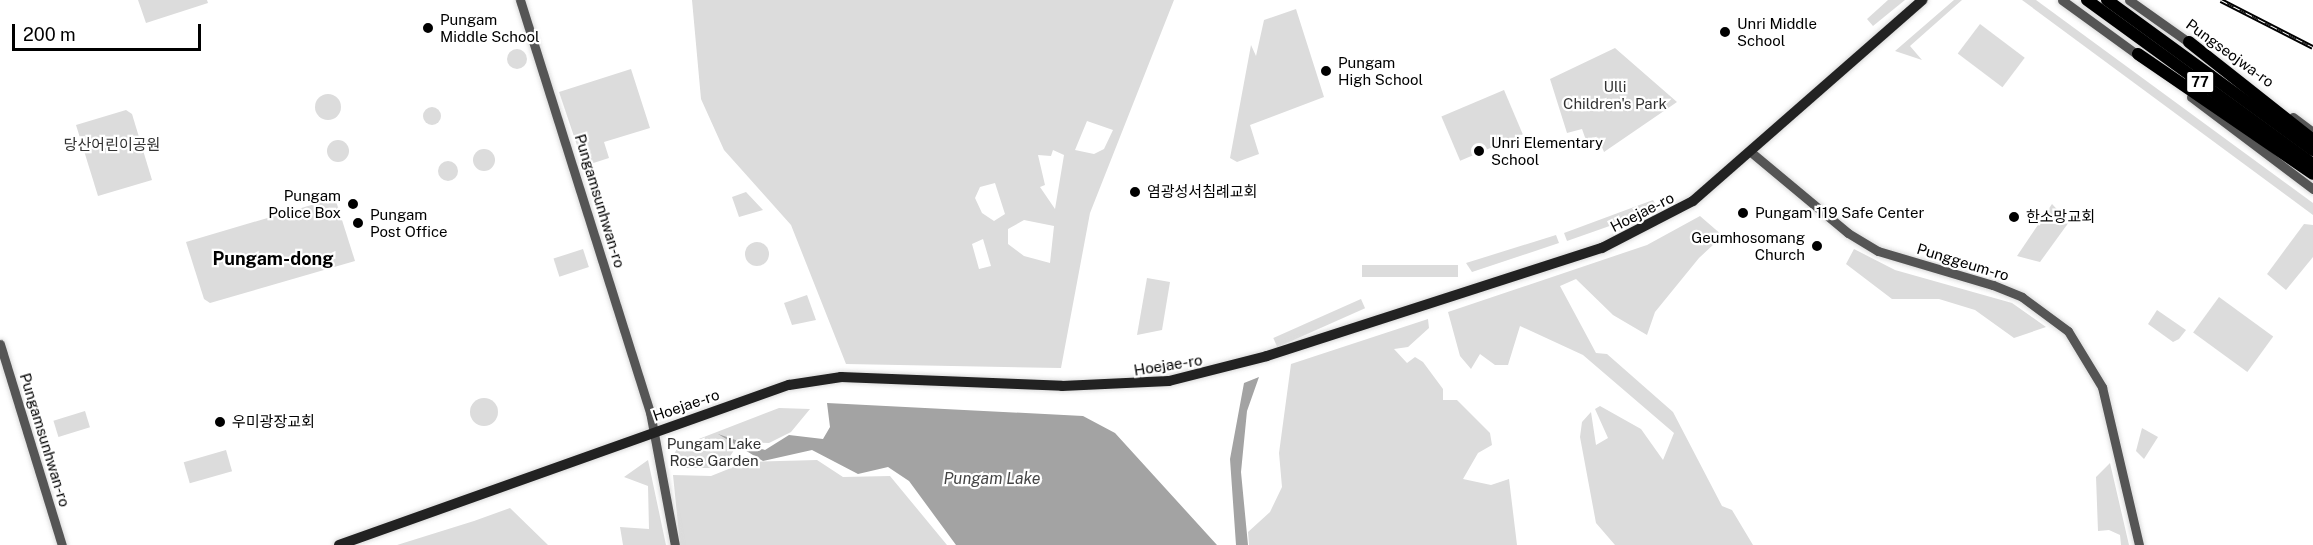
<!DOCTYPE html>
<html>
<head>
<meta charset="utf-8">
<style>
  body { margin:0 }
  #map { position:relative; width:2313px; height:545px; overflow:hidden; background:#fff; font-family:"Public Sans","Noto Sans KR",sans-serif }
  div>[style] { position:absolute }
  .green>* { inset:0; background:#dcdcdc; transform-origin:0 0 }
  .round { border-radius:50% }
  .water>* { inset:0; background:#a3a3a3 }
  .roads { filter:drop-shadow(0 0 2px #dbdbdb) drop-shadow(0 0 2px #dbdbdb) }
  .tertiary>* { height:9px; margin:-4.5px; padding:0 4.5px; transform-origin:4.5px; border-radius:4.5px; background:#555 }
  .secondary>* { height:10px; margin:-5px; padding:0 5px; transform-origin:5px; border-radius:5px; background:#222 }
  .trunk>* { height:12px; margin:-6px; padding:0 6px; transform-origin:6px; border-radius:6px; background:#000 }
  .rail>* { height:4.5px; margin-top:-2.25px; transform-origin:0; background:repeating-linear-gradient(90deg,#fff 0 7px,#000 0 14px); box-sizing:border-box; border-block:2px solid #000 }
  .dots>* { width:16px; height:16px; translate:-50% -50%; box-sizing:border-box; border:3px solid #fff; border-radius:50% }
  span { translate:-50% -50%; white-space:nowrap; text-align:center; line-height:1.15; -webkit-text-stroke:4.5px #fff; paint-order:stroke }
  .shield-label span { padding:2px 4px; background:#fff; border:2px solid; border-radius:4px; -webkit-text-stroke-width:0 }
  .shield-label { font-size:14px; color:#000; font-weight:700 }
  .poi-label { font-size:15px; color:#000 }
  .left { translate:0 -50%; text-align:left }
  .right { translate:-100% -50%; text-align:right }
  .street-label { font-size:15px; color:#000 }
  .park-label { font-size:15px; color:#333 }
  .water-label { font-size:16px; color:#444; font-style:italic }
  .quarter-label { font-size:18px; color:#000; font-weight:700 }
  .scale { position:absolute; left:12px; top:24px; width:189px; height:27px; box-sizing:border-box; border:3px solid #000; border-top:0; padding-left:8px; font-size:18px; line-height:21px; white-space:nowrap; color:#000; -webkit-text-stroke:4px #fff; paint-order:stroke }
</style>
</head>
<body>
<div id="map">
  <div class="green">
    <i style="clip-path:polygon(138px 0,207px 0,208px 3px,146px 23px)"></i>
    <i style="clip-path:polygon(evenodd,692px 0,1174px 0,1090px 213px,1061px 368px,846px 364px,791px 225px,724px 150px,701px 99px,692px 0,1087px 121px,1113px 130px,1104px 149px,1094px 154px,1075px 150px,1087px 121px,692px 0,1053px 150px,1064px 155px,1055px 209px,1040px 187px,1045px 185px,1038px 155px,1051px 156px,1053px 150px,692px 0,995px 183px,1005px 214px,994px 221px,982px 213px,975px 198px,980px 187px,995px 183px,692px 0,1024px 220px,1054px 226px,1050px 263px,1024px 256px,1008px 244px,1008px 229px,1024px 220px,692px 0,983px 239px,991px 266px,979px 269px,972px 244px,983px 239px)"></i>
    <i style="clip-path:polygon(1888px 0,1905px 0,1873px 26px,1867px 19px)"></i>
    <i style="clip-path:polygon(1954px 0,1962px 0,1910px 46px,1922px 60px,1895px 51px)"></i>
    <i style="clip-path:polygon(2022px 0,2036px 0,2313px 203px,2313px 215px)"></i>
    <i style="clip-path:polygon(1296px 9px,1324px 97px,1250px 125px,1259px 154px,1237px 162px,1230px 158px,1251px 45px,1256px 56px,1264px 20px)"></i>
    <i style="left:1980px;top:24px;width:56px;height:37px;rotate:37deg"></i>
    <i style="clip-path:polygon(1615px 48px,1677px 102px,1604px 152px,1599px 140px,1587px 143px,1582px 129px,1567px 133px,1550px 79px)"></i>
    <i class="round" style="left:507px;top:49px;width:20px;height:20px"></i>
    <i style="clip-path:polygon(631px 69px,650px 128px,604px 142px,609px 158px,584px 166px,559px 92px)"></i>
    <i style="left:1504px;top:90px;width:48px;height:68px;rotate:67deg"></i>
    <i class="round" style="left:315px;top:94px;width:26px;height:26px"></i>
    <i class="round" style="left:423px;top:107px;width:18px;height:18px"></i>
    <i style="clip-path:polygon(126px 110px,132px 114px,152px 180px,98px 196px,76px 125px)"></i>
    <i class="round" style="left:327px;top:140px;width:22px;height:22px"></i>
    <i class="round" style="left:473px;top:149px;width:22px;height:22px"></i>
    <i class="round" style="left:438px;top:161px;width:20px;height:20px"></i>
    <i style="clip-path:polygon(746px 192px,763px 210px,739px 217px,732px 197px)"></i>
    <i style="clip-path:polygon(335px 198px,355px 261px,210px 303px,204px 299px,186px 242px)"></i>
    <i style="clip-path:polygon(1653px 200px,1657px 207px,1638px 216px,1567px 241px,1564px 233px)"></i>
    <i style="clip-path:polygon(2052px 204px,2069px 222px,2040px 262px,2017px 256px)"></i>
    <i style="clip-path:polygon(1700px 216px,1730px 242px,1714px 244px,1699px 258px,1655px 312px,1647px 335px,1613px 315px,1576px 279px,1560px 286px,1596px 353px,1607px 354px,1673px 412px,1722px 506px,1732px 510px,1753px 545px,1615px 545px,1596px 523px,1580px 437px,1582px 422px,1591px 412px,1596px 445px,1608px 438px,1595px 409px,1600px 406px,1641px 429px,1663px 460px,1674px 433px,1583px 355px,1520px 326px,1508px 365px,1495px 365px,1480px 354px,1471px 369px,1460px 356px,1448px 312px,1647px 245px)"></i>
    <i style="clip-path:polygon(2304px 224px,2313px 225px,2313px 257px,2286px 290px,2267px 274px)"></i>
    <i style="clip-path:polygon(1556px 235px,1559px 243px,1472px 272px,1466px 263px)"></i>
    <i class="round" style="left:745px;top:242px;width:24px;height:24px"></i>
    <i style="left:583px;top:249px;width:19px;height:31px;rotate:72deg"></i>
    <i style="clip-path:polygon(1854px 249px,1895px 270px,2012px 303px,2046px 327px,2014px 338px,1975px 310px,1939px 299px,1892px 299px,1846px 264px)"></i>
    <i style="left:1458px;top:265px;width:12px;height:96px;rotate:90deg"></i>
    <i style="clip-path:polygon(1147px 278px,1170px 282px,1162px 330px,1137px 335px)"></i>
    <i style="clip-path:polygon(807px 295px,816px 320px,792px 325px,784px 303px)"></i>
    <i style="left:2219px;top:297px;width:67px;height:44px;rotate:36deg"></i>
    <i style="left:1361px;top:299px;width:10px;height:96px;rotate:66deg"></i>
    <i style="clip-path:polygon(2157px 310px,2186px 330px,2179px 339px,2173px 342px,2148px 324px)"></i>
    <i style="clip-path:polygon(1428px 319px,1429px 328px,1408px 347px,1394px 349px,1407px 363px,1415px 357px,1423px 362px,1443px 389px,1443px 400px,1457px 400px,1490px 433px,1492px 445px,1478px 453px,1463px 479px,1491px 485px,1509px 479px,1517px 545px,1249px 545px,1248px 532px,1270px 512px,1282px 487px,1279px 453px,1291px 364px)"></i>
    <i class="round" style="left:470px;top:398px;width:28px;height:28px"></i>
    <i style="clip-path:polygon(779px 408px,810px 409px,791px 432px,769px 443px,739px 442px,723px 468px,678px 468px,673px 456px,678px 447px)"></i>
    <i style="left:85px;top:411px;width:17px;height:33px;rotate:73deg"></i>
    <i style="clip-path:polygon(2142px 428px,2158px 437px,2144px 459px,2136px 451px)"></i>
    <i style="left:226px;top:450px;width:22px;height:44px;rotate:74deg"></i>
    <i style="clip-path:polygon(648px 460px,666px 545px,623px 545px,620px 527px,649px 529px,648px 486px,624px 477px)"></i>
    <i style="clip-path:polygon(817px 460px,843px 477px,890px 476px,947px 545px,680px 545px,673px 475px,711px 476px,746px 462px)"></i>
    <i style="clip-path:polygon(2110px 463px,2129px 545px,2121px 545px,2120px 535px,2109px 530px,2098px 531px,2096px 477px)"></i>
    <i style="clip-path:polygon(510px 508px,548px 545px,397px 545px,474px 521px)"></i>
  </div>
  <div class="water">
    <i style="clip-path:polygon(1259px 377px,1247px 411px,1241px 472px,1248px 545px,1236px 545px,1230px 459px,1244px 383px)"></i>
    <i style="clip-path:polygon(827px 403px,1083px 416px,1115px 433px,1217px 545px,956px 545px,909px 481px,888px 467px,858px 474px,812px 450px,763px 461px,718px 434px,765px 450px,789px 435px,823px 439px,830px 427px)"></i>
  </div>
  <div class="roads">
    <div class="tertiary">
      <i style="left:520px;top:0;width:432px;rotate:72.5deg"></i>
      <i style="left:650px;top:412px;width:135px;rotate:79.4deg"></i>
      <i style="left:2062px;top:0;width:99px;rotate:35.9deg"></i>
      <i style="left:2129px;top:0;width:80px;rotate:35.3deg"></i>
      <i style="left:2191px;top:97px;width:153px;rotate:37deg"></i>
      <i style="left:2293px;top:117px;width:25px;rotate:37deg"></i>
      <i style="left:1752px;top:153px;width:125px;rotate:39.8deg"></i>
      <i style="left:1848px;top:233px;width:35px;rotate:31deg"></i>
      <i style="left:1878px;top:251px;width:120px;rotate:16.5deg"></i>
      <i style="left:1993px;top:285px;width:31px;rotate:22deg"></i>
      <i style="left:2022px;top:297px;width:57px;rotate:36.5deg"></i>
      <i style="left:2068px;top:331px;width:66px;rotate:58.7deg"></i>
      <i style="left:2102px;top:387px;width:162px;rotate:76.8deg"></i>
      <i style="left:0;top:344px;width:210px;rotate:72.9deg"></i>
    </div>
    <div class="secondary">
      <i style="left:339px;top:545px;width:478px;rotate:-19.6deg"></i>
      <i style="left:789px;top:385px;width:53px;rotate:-8.7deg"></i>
      <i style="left:841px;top:377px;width:221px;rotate:2.3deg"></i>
      <i style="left:1062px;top:386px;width:107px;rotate:-2.7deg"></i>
      <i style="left:1169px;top:381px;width:101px;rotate:-14.3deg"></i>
      <i style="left:1267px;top:356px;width:352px;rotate:-17.9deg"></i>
      <i style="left:1602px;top:248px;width:102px;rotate:-27.3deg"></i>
      <i style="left:1693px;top:201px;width:305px;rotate:-41.2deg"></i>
    </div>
    <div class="trunk">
      <i style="left:2087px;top:0;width:279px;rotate:36deg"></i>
      <i style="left:2107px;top:0;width:255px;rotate:36.1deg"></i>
      <i style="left:2189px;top:42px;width:158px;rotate:38.3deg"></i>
      <i style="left:2138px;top:54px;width:212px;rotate:34.4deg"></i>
    </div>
  </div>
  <div class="rail">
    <i style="left:2221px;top:0;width:103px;rotate:27.1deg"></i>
  </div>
  <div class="dots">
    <i style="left:428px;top:28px;background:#000"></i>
    <i style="left:1725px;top:32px;background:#000"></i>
    <i style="left:1326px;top:71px;background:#000"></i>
    <i style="left:1479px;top:151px;background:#000"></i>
    <i style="left:1135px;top:192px;background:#000"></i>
    <i style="left:353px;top:204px;background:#000"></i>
    <i style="left:1743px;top:213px;background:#000"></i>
    <i style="left:2014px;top:217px;background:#000"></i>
    <i style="left:358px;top:223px;background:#000"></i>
    <i style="left:1817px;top:246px;background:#000"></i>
    <i style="left:220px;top:422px;background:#000"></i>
  </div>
  <div class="shield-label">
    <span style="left:2200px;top:82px">77</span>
  </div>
  <div class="poi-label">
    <span class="left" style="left:440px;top:28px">Pungam<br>Middle School</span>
    <span class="left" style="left:1737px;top:32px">Unri Middle<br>School</span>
    <span class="left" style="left:1338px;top:71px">Pungam<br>High School</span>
    <span class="left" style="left:1491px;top:151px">Unri Elementary<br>School</span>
    <span class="left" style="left:1147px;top:192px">염광성서침례교회</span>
    <span class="right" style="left:341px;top:204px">Pungam<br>Police Box</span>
    <span class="left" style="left:1755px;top:213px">Pungam 119 Safe Center</span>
    <span class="left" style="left:370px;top:223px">Pungam<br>Post Office</span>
    <span class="left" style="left:2026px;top:217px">한소망교회</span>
    <span class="right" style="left:1805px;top:246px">Geumhosomang<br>Church</span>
    <span class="left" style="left:232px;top:422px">우미광장교회</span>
  </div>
  <div class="street-label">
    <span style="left:2230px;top:53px;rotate:36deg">Pungseojwa-ro</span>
    <span style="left:600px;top:201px;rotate:73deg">Pungamsunhwan-ro</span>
    <span style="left:1642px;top:212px;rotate:-27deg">Hoejae-ro</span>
    <span style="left:1963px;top:262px;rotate:17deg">Punggeum-ro</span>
    <span style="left:1168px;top:365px;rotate:-9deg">Hoejae-ro</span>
    <span style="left:686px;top:405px;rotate:-19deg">Hoejae-ro</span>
    <span style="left:45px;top:440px;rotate:73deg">Pungamsunhwan-ro</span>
  </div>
  <div class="park-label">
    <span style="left:1615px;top:95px">Ulli<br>Children's Park</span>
    <span style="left:112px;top:145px">당산어린이공원</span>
    <span style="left:714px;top:452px">Pungam Lake<br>Rose Garden</span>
  </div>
  <div class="water-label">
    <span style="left:992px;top:479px">Pungam Lake</span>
  </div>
  <div class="quarter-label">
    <span style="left:273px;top:259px">Pungam-dong</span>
  </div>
  <div class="scale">200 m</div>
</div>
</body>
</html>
